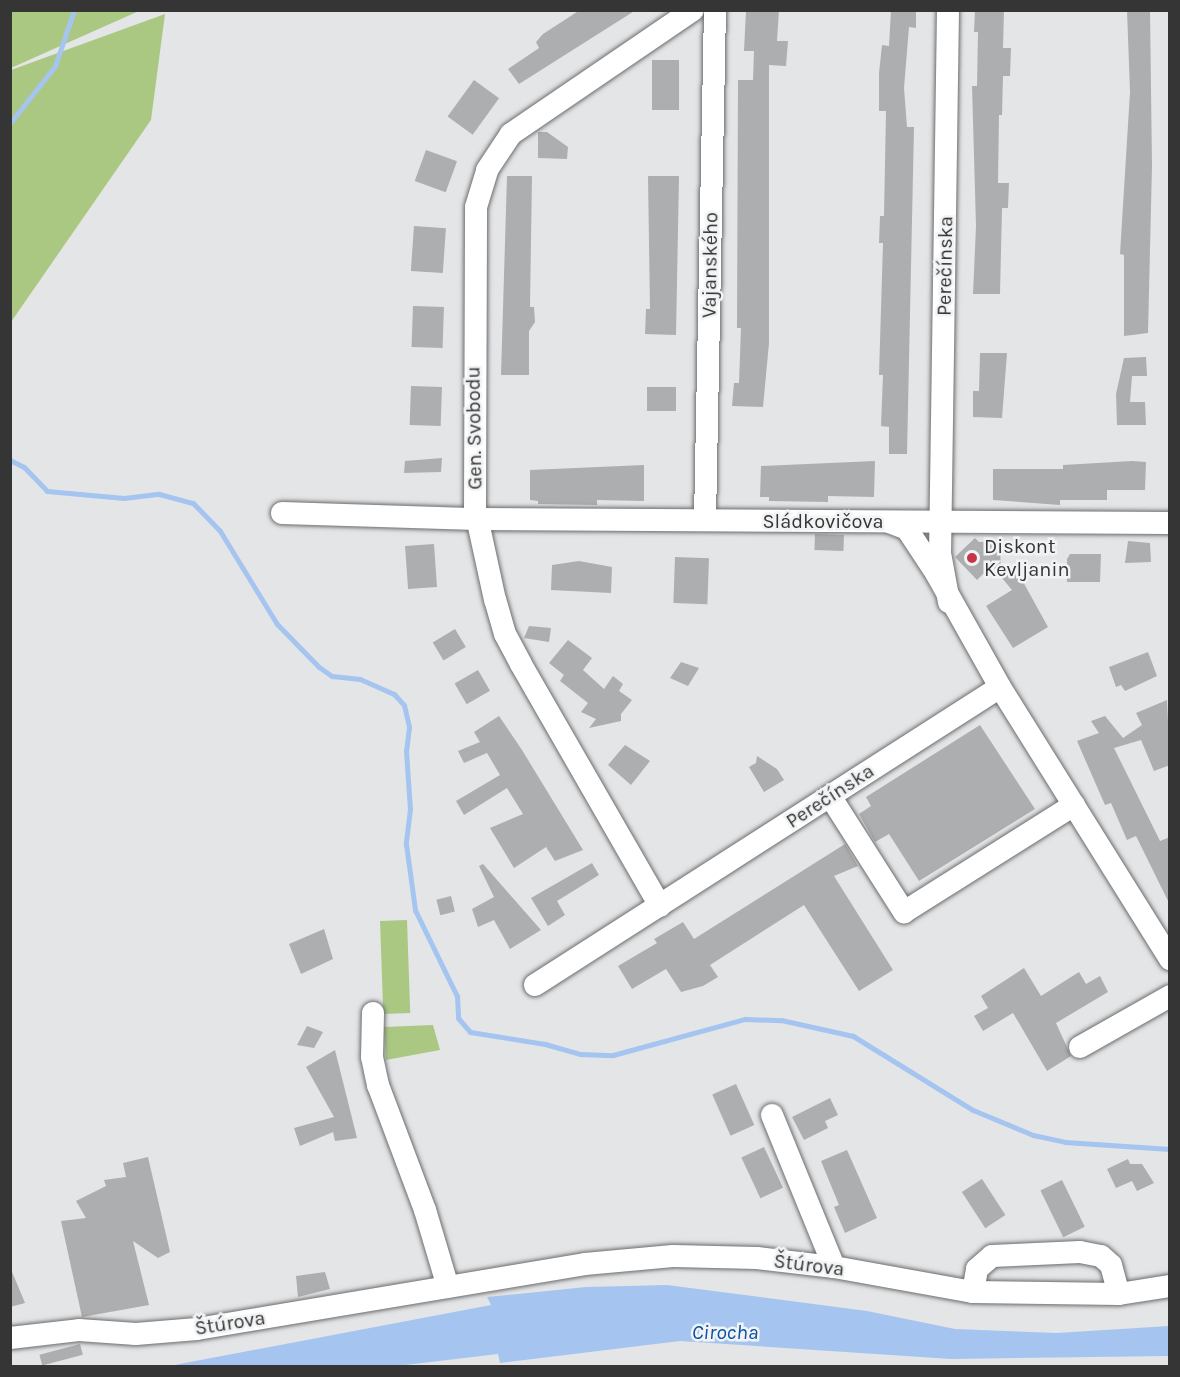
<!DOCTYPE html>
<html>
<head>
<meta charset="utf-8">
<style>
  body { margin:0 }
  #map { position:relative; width:1180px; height:1377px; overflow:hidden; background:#e4e5e7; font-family:Karla,sans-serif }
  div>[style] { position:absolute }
  .green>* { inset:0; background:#abc883; transform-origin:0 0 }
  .water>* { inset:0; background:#a5c5f0 }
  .stream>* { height:5px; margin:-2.5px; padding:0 2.5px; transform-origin:2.5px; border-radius:2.5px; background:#a5c5f0 }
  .building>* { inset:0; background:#adaeaf; transform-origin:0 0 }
  .roads { filter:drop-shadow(0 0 2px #6c6d6e) drop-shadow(0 0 2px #6c6d6e) }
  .minor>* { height:22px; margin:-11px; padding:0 11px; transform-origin:11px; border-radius:11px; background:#fff }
  .dots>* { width:16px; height:16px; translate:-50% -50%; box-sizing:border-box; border:3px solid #f2f3f4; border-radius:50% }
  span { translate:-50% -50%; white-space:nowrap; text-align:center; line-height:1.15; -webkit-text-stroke:5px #f2f3f4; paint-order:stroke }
  .street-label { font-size:20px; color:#353536 }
  .poi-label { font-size:20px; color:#353536 }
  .left { translate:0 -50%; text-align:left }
  .water-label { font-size:21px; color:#0952a5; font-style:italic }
  .frame { position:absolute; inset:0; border:12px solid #353536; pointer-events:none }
</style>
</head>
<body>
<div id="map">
  <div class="green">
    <i style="clip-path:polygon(11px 10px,139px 10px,139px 11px,11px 68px)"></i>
    <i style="clip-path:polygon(165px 14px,151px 120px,11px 322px,11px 70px)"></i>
    <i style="left:407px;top:920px;width:93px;height:27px;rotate:88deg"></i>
    <i style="clip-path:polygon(433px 1025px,440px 1050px,386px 1060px,384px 1027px)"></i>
  </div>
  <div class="water">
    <i style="clip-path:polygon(667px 1285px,867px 1311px,955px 1329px,1057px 1333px,1169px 1326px,1169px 1356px,951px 1359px,680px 1341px,500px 1363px,498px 1354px,397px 1366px,169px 1366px,491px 1305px,487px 1297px,497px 1296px,586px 1287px)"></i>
  </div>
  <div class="stream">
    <i style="left:10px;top:123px;width:73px;rotate:-51.7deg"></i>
    <i style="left:55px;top:66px;width:59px;rotate:-71.3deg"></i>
    <i style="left:10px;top:460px;width:16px;rotate:27deg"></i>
    <i style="left:24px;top:467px;width:33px;rotate:46deg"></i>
    <i style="left:47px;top:491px;width:77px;rotate:5.2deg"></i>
    <i style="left:124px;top:498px;width:35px;rotate:-7deg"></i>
    <i style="left:159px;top:494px;width:35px;rotate:15deg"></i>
    <i style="left:193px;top:503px;width:39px;rotate:46deg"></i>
    <i style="left:220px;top:531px;width:109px;rotate:58.5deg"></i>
    <i style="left:277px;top:624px;width:60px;rotate:45.7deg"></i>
    <i style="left:319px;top:667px;width:16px;rotate:35deg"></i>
    <i style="left:332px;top:676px;width:28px;rotate:6deg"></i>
    <i style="left:360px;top:679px;width:37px;rotate:24deg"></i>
    <i style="left:394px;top:694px;width:15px;rotate:48deg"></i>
    <i style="left:404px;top:705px;width:23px;rotate:77deg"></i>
    <i style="left:409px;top:727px;width:24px;rotate:97deg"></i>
    <i style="left:406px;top:751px;width:58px;rotate:86.1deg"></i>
    <i style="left:410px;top:809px;width:35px;rotate:97deg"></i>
    <i style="left:406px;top:844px;width:67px;rotate:82.2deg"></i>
    <i style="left:415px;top:910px;width:96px;rotate:64deg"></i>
    <i style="left:457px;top:996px;width:22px;rotate:87deg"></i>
    <i style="left:458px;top:1018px;width:18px;rotate:49deg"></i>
    <i style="left:470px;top:1032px;width:76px;rotate:9.1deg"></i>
    <i style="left:545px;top:1044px;width:36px;rotate:16deg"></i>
    <i style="left:580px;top:1054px;width:33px;rotate:2deg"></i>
    <i style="left:613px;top:1055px;width:137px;rotate:-15.3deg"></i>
    <i style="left:745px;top:1019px;width:36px;rotate:2deg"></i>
    <i style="left:781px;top:1020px;width:74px;rotate:12.5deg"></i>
    <i style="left:853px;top:1036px;width:141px;rotate:31.7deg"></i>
    <i style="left:973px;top:1110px;width:65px;rotate:22.6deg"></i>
    <i style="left:1033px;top:1135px;width:33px;rotate:12deg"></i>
    <i style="left:1065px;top:1142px;width:105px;rotate:3.8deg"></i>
  </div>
  <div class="building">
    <i style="clip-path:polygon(580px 10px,636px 10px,519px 84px,508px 69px,539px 48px,536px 42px,543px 34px)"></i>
    <i style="clip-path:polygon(746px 10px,779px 10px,777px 41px,788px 41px,786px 66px,769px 65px,769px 343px,763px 407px,732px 406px,734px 383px,739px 383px,741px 328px,737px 328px,738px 80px,753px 80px,754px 51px,744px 51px)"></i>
    <i style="clip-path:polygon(891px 10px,916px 10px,916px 28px,909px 27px,904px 88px,907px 127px,914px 127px,907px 454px,889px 454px,889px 427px,881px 426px,883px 375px,879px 375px,883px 243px,879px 243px,880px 216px,884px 216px,886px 111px,879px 111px,879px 73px,882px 45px,889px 46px)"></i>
    <i style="clip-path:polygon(975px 10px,1004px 10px,1003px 48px,1011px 48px,1010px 76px,1003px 76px,1002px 115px,999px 115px,998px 183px,1009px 183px,1008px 208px,1002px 208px,1000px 294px,973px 294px,976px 226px,972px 86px,977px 86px,978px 32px,974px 32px)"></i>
    <i style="clip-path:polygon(1127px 10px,1150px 10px,1152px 166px,1148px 333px,1124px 336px,1124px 255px,1120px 254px,1130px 92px)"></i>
    <i style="left:679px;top:60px;width:50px;height:27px;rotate:90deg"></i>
    <i style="left:474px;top:80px;width:31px;height:45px;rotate:36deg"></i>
    <i style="clip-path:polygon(538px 132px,547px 132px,568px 147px,567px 159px,538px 158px)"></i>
    <i style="left:426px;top:150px;width:33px;height:33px;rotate:20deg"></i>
    <i style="clip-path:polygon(507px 176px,532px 176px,530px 307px,534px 307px,535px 322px,529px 331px,529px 375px,501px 375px)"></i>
    <i style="clip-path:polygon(648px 176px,679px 176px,676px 335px,645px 334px,646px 309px,650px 309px)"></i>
    <i style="left:414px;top:226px;width:32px;height:45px;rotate:4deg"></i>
    <i style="left:413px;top:306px;width:31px;height:41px;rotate:2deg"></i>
    <i style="clip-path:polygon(980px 353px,1007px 353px,1002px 418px,973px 417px,973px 391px,979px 391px)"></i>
    <i style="clip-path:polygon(1146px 357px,1147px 376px,1132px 376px,1130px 402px,1145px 402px,1146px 425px,1117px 425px,1116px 394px,1124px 358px)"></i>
    <i style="left:411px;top:386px;width:31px;height:39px;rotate:2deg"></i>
    <i style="left:647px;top:387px;width:29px;height:24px"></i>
    <i style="clip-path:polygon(442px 458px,441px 472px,404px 473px,405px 461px)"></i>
    <i style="clip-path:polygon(875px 461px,874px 497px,828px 496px,828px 502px,769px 501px,769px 497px,760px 497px,761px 466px)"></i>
    <i style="clip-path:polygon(1132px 461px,1146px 462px,1145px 490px,1107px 490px,1107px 500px,1060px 500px,1060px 505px,993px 500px,993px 469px,1063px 469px,1063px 465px)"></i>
    <i style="clip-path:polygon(644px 465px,644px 501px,597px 500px,597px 505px,538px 504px,538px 501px,530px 500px,530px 470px)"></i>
    <i style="left:815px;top:534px;width:29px;height:16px;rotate:2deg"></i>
    <i style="clip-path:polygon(975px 538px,979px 542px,1000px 541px,1001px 577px,992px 565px,977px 580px,955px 557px)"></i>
    <i style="clip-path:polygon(1128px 541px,1150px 543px,1151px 562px,1125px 563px)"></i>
    <i style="left:434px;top:544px;width:43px;height:29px;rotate:86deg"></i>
    <i style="clip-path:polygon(1070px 554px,1101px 554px,1100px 582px,1067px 582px,1067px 559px)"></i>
    <i style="left:675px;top:557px;width:34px;height:46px;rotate:2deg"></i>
    <i style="clip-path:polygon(579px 561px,612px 567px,611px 593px,551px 590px,552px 565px)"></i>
    <i style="clip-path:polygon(1016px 569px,1048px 627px,1013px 648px,986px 606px,1012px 590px,1002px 578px)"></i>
    <i style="clip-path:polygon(529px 626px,551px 628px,549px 642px,524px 638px)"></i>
    <i style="left:455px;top:629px;width:21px;height:26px;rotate:59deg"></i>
    <i style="clip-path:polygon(568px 640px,592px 658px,583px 670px,604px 689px,613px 676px,623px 684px,619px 691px,632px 700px,621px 714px,621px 721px,589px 728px,596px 719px,581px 712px,588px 703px,560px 681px,564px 675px,549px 663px)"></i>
    <i style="clip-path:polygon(1148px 652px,1157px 676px,1125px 691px,1121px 685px,1116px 687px,1109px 667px)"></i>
    <i style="clip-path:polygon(681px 662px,699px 668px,688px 686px,670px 678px)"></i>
    <i style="left:478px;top:670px;width:24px;height:27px;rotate:60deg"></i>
    <i style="clip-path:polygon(1167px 700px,1170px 765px,1154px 771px,1141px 740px,1114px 748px,1160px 841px,1170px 837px,1170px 905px,1136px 836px,1127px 840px,1111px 803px,1105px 805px,1077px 741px,1099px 733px,1091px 721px,1105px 716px,1123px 738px,1142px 725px,1136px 713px)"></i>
    <i style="clip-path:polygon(499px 716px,522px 750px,583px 850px,555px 861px,546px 847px,514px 868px,490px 828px,523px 814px,507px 788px,464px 815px,456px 801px,500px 775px,487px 753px,464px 763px,458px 751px,480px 742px,474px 732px)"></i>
    <i style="clip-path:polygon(980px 725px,1035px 809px,919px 881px,889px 834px,875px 842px,859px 814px,871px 806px,866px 797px)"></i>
    <i style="clip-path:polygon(625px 745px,650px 761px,631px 785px,608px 765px)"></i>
    <i style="clip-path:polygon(757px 756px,777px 769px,784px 780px,764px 792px,749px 767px,756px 763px)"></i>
    <i style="clip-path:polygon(845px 844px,858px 866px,834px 876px,893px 970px,859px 991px,804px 905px,710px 965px,718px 977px,703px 986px,681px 992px,666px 969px,632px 989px,618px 966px,657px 943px,654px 939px,683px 922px,694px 939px)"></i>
    <i style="clip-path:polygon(592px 863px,599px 875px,557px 901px,565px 915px,548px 926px,531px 898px)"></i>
    <i style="clip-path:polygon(483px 864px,541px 930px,510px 949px,494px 920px,478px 927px,472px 909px,494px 897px,479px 866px)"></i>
    <i style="left:451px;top:896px;width:16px;height:15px;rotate:76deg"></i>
    <i style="clip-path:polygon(324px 929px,333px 959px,301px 974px,289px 944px)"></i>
    <i style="clip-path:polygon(1024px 968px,1041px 996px,1079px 972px,1086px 984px,1100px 976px,1108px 992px,1056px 1023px,1071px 1056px,1047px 1071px,1013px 1013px,983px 1031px,974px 1016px,988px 1008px,981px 996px)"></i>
    <i style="clip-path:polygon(307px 1026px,323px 1032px,314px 1048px,297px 1045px)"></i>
    <i style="clip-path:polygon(335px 1050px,357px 1138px,335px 1141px,333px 1132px,300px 1146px,294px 1128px,334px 1117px,306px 1067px)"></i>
    <i style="left:736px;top:1084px;width:45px;height:26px;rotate:66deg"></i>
    <i style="clip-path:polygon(830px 1098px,838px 1115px,825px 1121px,828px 1128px,804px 1140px,792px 1117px)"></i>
    <i style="left:764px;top:1147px;width:45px;height:25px;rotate:65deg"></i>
    <i style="clip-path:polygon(847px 1150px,877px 1218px,845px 1233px,834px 1207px,839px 1205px,821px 1161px)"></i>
    <i style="clip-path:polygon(148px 1157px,170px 1252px,158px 1258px,133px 1241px,149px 1305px,82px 1317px,61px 1221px,86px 1218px,76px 1201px,106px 1186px,104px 1180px,126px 1177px,123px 1163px)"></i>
    <i style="clip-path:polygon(1128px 1159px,1130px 1164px,1142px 1164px,1154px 1183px,1137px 1191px,1132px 1181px,1116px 1188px,1107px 1169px)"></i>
    <i style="left:982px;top:1179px;width:43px;height:24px;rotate:57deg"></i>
    <i style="left:1062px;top:1180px;width:52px;height:24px;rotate:64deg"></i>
    <i style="clip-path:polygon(10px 1267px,25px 1303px,10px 1307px)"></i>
    <i style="clip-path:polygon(325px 1272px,330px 1289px,298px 1297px,296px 1276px)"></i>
    <i style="left:80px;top:1344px;width:11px;height:42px;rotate:75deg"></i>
  </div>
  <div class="roads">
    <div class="minor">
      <i style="left:948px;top:10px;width:543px;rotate:90.84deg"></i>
      <i style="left:940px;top:553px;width:50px;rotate:79.6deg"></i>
      <i style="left:282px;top:513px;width:195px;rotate:1.8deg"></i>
      <i style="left:477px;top:519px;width:693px;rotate:0.33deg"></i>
      <i style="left:705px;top:520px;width:510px;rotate:-88.88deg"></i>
      <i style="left:889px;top:522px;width:19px;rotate:21deg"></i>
      <i style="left:907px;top:529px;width:53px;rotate:56.6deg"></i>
      <i style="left:936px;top:573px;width:131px;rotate:60.7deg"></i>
      <i style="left:1000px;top:687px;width:321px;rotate:58deg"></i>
      <i style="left:830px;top:796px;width:138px;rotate:57.5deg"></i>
      <i style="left:904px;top:912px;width:201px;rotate:-32.2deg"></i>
      <i style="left:660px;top:906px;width:279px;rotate:-119.9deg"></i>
      <i style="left:521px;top:664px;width:34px;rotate:-118deg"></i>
      <i style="left:505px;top:634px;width:35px;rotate:-106deg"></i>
      <i style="left:495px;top:600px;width:94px;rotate:-102.3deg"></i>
      <i style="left:475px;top:508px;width:301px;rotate:-89.8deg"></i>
      <i style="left:476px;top:207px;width:39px;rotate:-73deg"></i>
      <i style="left:487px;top:170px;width:43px;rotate:-56.3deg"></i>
      <i style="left:511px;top:134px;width:220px;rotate:-34.3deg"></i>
      <i style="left:535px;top:985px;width:552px;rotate:-32.65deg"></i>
      <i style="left:373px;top:1013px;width:44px;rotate:91.3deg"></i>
      <i style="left:372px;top:1057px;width:29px;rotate:78deg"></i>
      <i style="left:378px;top:1085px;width:134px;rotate:69.4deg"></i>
      <i style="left:425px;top:1210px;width:80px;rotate:73.4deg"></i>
      <i style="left:1080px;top:1047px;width:103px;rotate:-29.5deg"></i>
      <i style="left:772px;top:1115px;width:164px;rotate:67.8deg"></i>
      <i style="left:973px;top:1292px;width:23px;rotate:-80deg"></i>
      <i style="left:977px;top:1269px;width:20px;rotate:-41deg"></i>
      <i style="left:992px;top:1256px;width:88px;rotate:-2.6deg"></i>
      <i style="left:1080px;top:1252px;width:21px;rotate:11deg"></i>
      <i style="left:1101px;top:1256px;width:13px;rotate:42deg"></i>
      <i style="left:1111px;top:1265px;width:30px;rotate:75deg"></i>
      <i style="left:10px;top:1338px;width:69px;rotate:-6.6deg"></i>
      <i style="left:79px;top:1330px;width:57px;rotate:4deg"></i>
      <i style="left:136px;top:1334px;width:61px;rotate:-4.7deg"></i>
      <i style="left:197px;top:1329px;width:393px;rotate:-9.5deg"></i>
      <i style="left:585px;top:1264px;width:88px;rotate:-5.2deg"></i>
      <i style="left:673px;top:1256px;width:84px;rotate:1.4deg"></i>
      <i style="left:757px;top:1258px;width:78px;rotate:6.7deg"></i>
      <i style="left:834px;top:1267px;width:141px;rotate:10.2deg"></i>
      <i style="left:973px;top:1292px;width:146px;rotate:0.8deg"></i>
      <i style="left:1119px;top:1294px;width:52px;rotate:-8.9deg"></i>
    </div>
  </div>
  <div class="dots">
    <i style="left:972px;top:558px;background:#c73648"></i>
  </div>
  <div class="street-label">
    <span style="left:710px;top:265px;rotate:-89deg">Vajanského</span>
    <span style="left:945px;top:266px;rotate:-89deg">Perečínska</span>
    <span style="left:474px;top:428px;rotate:-91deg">Gen. Svobodu</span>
    <span style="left:823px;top:521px">Sládkovičova</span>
    <span style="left:830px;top:796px;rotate:-33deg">Perečínska</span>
    <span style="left:809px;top:1265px;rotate:7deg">Štúrova</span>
    <span style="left:230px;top:1323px;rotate:-9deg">Štúrova</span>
  </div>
  <div class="poi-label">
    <span class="left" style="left:984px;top:558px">Diskont<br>Kevljanin</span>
  </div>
  <div class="water-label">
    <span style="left:725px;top:1332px">Cirocha</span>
  </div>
  <div class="frame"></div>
</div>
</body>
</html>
